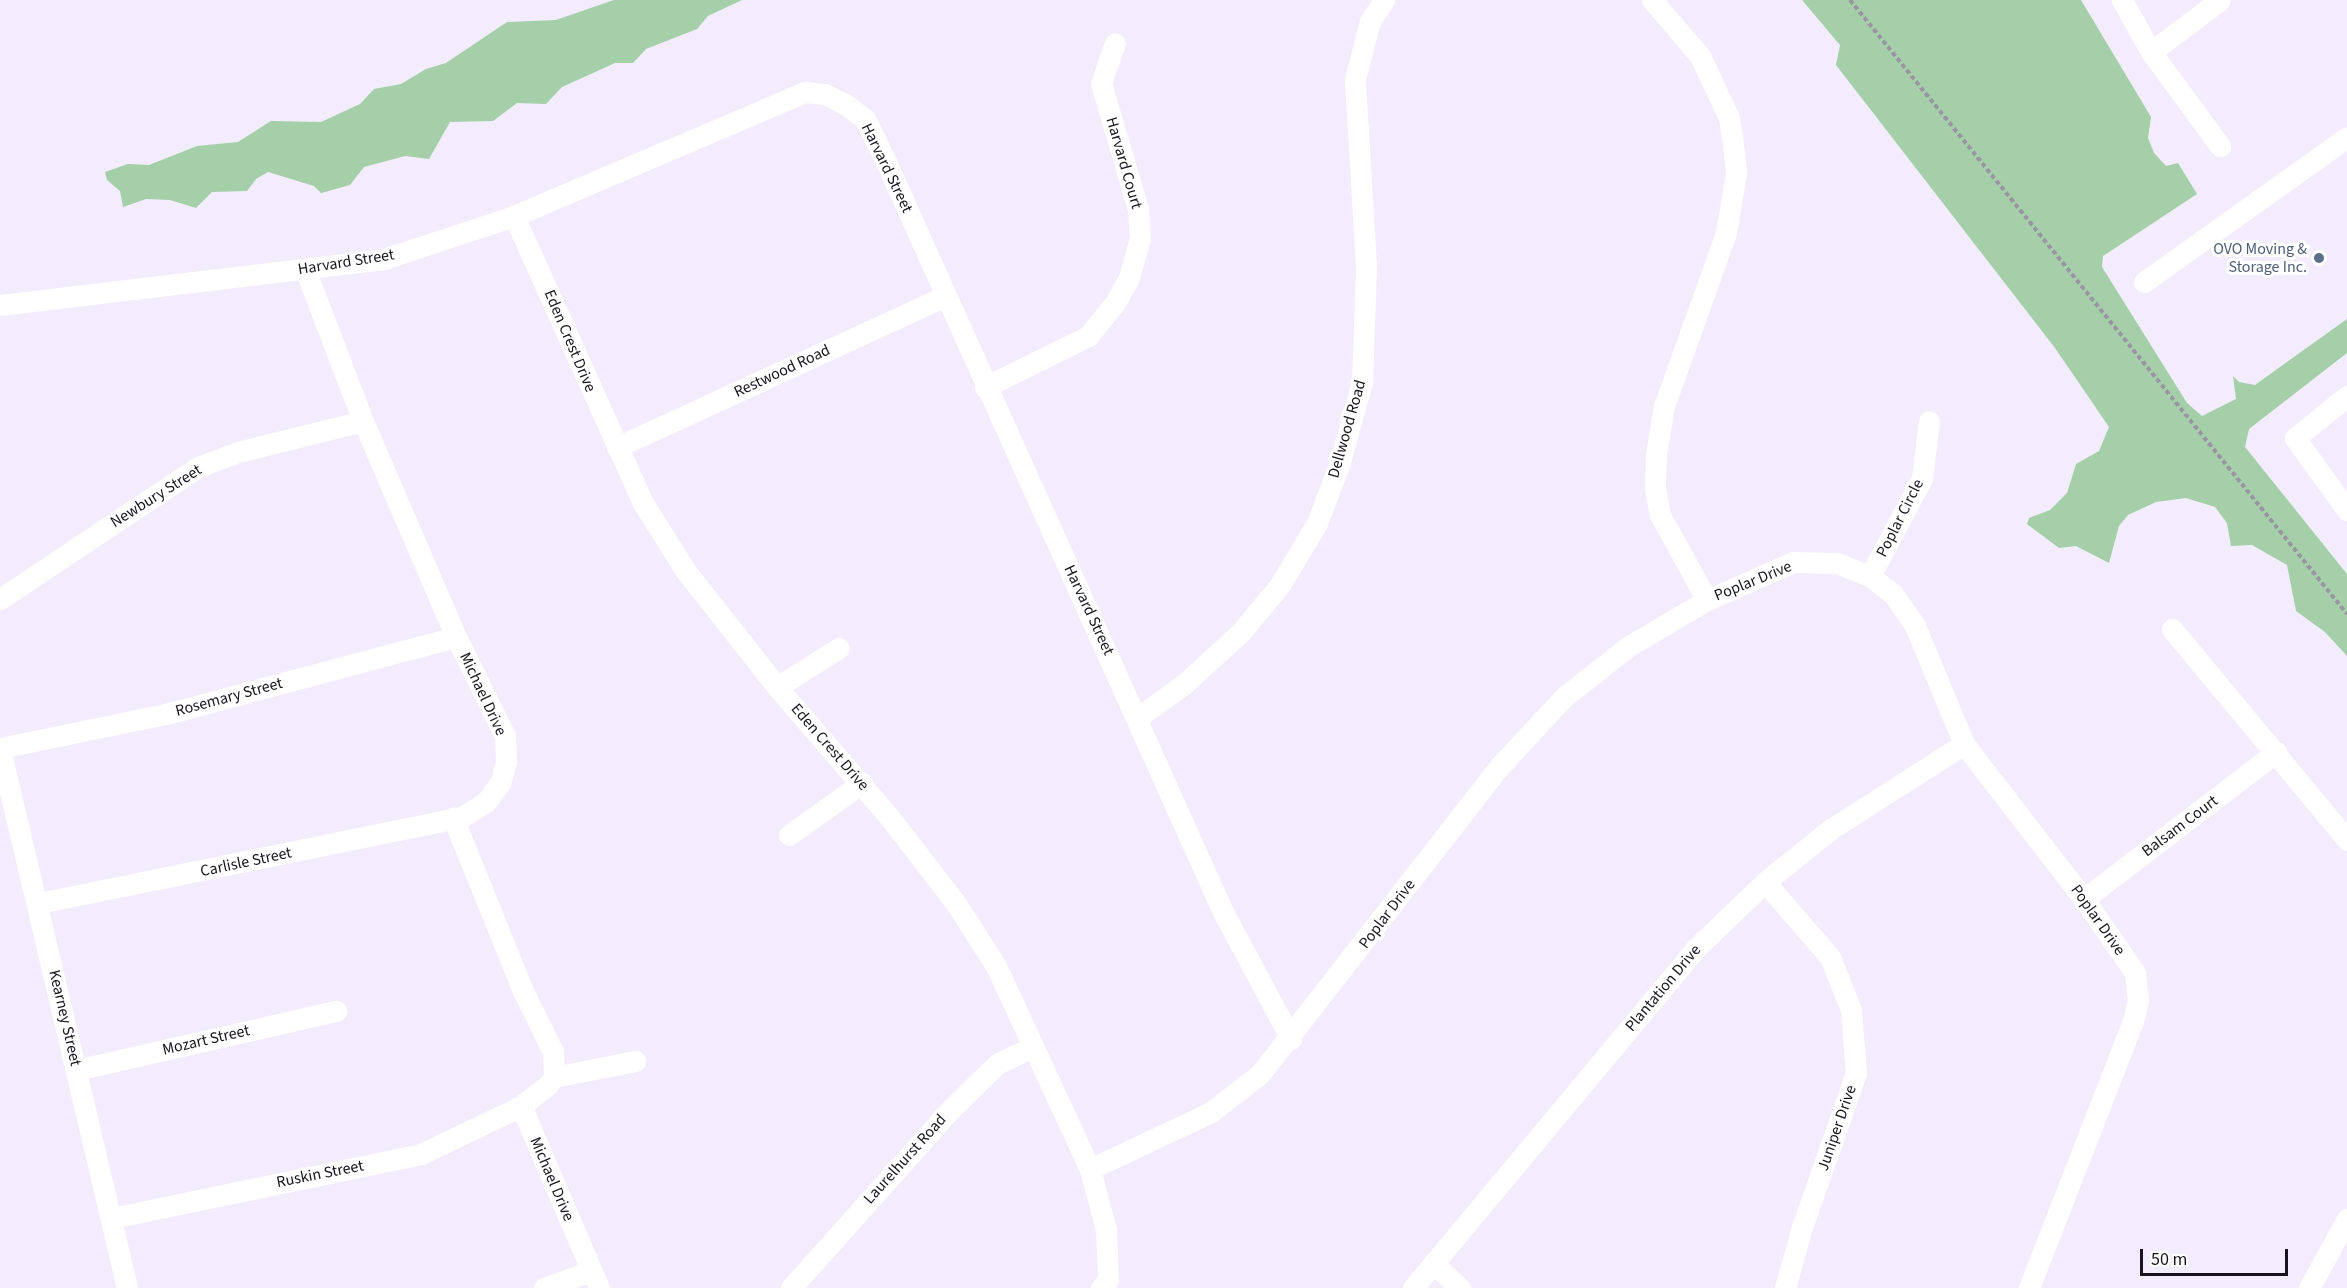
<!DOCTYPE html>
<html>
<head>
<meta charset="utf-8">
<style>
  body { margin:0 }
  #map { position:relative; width:2347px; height:1288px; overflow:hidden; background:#f2ecfc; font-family:"Source Sans 3",sans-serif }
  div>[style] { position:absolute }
  .green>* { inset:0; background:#a4cfa9 }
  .path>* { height:4px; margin-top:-2px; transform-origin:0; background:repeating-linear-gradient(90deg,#9a95a2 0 4.5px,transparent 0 7.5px) }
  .minor>* { height:21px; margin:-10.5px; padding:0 10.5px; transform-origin:10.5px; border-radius:10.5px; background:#fff }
  .dots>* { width:16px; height:16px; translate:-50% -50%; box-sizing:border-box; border:3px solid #fff; border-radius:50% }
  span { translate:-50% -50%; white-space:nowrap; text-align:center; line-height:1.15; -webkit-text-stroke:6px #fff; paint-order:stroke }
  .street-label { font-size:16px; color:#18141d }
  .service-label { font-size:16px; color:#4e5e75 }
  .right { translate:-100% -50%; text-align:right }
  .scale { position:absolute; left:2140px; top:1249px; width:148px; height:27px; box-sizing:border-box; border:3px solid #18141d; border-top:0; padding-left:8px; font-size:18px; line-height:21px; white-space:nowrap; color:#18141d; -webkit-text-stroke:4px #fff; paint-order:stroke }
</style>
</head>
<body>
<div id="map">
  <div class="green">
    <i style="clip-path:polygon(614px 0,742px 0,708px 16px,697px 29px,646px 49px,633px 63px,615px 63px,562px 87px,546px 104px,517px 103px,493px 121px,450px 122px,429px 159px,405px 156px,364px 167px,350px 185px,321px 193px,314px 186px,268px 172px,256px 179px,247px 191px,212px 192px,196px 208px,170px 200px,146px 199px,123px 207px,120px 191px,107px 180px,105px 172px,128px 164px,149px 165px,197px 146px,238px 142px,271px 121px,321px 122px,360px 104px,374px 89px,401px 84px,426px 69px,446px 63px,507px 22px,556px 20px)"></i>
    <i style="clip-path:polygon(1802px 0,2081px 0,2151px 117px,2148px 138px,2154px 153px,2166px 166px,2178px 163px,2197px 194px,2103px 256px,2102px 267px,2187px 403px,2202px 416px,2236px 399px,2233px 376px,2239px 382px,2255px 385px,2347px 319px,2347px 353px,2249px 429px,2245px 447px,2347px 574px,2347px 656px,2325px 632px,2296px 611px,2287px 565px,2252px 545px,2231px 546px,2227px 523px,2215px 507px,2186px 498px,2156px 502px,2128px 515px,2119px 526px,2109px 563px,2076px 546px,2059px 548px,2027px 524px,2029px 518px,2050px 510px,2067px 493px,2076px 464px,2099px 451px,2109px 427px,2055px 348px,1836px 65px,1840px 45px)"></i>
  </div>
  <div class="path">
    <i style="left:1850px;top:0;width:790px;rotate:51.01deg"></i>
  </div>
  <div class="minor">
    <i style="left:1652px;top:0;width:74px;rotate:49.4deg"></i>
    <i style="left:1700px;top:56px;width:68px;rotate:64.9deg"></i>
    <i style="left:1729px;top:118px;width:26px;rotate:81deg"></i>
    <i style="left:1733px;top:144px;width:29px;rotate:84deg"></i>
    <i style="left:1736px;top:173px;width:61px;rotate:99.5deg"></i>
    <i style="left:1726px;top:233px;width:184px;rotate:109.7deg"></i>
    <i style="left:1664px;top:406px;width:50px;rotate:99.3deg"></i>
    <i style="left:1656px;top:455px;width:33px;rotate:92deg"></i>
    <i style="left:1655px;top:488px;width:27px;rotate:80deg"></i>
    <i style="left:1660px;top:515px;width:97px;rotate:61.1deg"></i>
    <i style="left:2122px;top:0;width:60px;rotate:60.9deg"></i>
    <i style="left:2151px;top:52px;width:117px;rotate:53.7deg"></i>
    <i style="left:2151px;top:52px;width:86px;rotate:-37deg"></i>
    <i style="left:514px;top:216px;width:315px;rotate:65.8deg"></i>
    <i style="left:643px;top:503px;width:79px;rotate:57.9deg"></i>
    <i style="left:685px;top:570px;width:149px;rotate:51.8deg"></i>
    <i style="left:777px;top:687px;width:173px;rotate:49.2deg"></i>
    <i style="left:890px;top:818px;width:106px;rotate:52.3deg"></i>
    <i style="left:955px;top:902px;width:76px;rotate:57.4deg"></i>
    <i style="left:996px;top:966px;width:224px;rotate:65.2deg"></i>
    <i style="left:1090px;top:1169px;width:63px;rotate:75.3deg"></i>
    <i style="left:1106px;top:1230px;width:50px;rotate:87.7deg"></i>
    <i style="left:1108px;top:1280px;width:11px;rotate:131deg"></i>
    <i style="left:2144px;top:282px;width:249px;rotate:-35.5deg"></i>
    <i style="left:0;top:305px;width:387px;rotate:-6.8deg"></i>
    <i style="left:384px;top:259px;width:137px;rotate:-18.3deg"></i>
    <i style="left:514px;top:216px;width:316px;rotate:-23.1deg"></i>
    <i style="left:805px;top:92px;width:20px;rotate:6deg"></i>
    <i style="left:825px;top:94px;width:22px;rotate:27deg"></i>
    <i style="left:845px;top:104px;width:25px;rotate:37deg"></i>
    <i style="left:865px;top:119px;width:50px;rotate:63.9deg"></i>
    <i style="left:887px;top:164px;width:820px;rotate:65.81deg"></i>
    <i style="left:1223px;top:912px;width:144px;rotate:61.8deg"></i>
    <i style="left:985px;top:387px;width:115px;rotate:-26.3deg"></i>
    <i style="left:1088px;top:336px;width:43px;rotate:-50.7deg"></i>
    <i style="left:1115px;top:303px;width:29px;rotate:-61deg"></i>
    <i style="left:1129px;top:278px;width:41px;rotate:-74.6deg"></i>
    <i style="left:1140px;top:238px;width:29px;rotate:-94deg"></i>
    <i style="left:1138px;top:209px;width:131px;rotate:-106.4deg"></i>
    <i style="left:1101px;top:83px;width:42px;rotate:-70.7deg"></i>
    <i style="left:2347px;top:396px;width:67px;rotate:141.1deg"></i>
    <i style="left:2295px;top:438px;width:89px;rotate:54.2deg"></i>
    <i style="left:617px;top:447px;width:362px;rotate:-24.7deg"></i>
    <i style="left:1870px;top:576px;width:111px;rotate:-62deg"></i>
    <i style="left:1922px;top:478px;width:57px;rotate:-83deg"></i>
    <i style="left:0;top:599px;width:238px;rotate:-33.7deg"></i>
    <i style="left:198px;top:467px;width:43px;rotate:-20.6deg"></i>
    <i style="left:238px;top:452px;width:129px;rotate:-13.9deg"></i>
    <i style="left:2172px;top:629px;width:274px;rotate:50.3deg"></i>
    <i style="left:777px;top:687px;width:73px;rotate:-32.2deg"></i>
    <i style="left:1138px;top:717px;width:55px;rotate:-35.4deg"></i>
    <i style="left:1183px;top:685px;width:79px;rotate:-42.4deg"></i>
    <i style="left:1241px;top:632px;width:61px;rotate:-50.3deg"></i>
    <i style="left:1280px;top:585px;width:72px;rotate:-59.2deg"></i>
    <i style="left:1317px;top:523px;width:65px;rotate:-69.3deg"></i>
    <i style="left:1340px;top:462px;width:83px;rotate:-74.6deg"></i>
    <i style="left:1362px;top:382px;width:116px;rotate:-88deg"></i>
    <i style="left:1366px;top:266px;width:187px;rotate:-93.4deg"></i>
    <i style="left:1355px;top:79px;width:60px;rotate:-75.5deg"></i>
    <i style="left:1370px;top:21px;width:25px;rotate:-56deg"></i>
    <i style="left:0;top:748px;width:169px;rotate:-11.6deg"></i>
    <i style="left:166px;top:714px;width:300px;rotate:-14.9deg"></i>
    <i style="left:0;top:749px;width:554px;rotate:76.74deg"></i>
    <i style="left:789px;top:835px;width:90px;rotate:-35.5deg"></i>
    <i style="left:1765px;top:882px;width:99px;rotate:49.1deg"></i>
    <i style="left:1830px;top:957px;width:57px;rotate:68.4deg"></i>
    <i style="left:1851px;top:1010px;width:63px;rotate:85.5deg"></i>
    <i style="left:1856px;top:1073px;width:163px;rotate:109.3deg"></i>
    <i style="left:1802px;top:1227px;width:63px;rotate:105.6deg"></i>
    <i style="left:2084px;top:899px;width:242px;rotate:-37.4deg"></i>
    <i style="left:39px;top:903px;width:432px;rotate:-11.5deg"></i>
    <i style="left:462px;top:817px;width:28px;rotate:-32deg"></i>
    <i style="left:486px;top:802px;width:24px;rotate:-54deg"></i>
    <i style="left:500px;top:783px;width:22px;rotate:-74deg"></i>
    <i style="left:506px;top:762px;width:26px;rotate:-92deg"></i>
    <i style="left:505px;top:736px;width:110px;rotate:-116.3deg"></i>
    <i style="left:456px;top:637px;width:235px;rotate:-113.3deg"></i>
    <i style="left:363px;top:421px;width:163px;rotate:-110.9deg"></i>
    <i style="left:76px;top:1070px;width:267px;rotate:-12.8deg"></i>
    <i style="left:554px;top:1077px;width:83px;rotate:-11.2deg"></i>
    <i style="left:521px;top:1106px;width:198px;rotate:66.8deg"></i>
    <i style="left:1090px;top:1169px;width:134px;rotate:-25.2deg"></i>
    <i style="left:1211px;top:1112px;width:62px;rotate:-37.8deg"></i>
    <i style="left:1260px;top:1074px;width:390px;rotate:-52.1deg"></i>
    <i style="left:1500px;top:766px;width:94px;rotate:-47.2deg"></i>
    <i style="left:1564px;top:697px;width:83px;rotate:-38.1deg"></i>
    <i style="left:1629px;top:646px;width:91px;rotate:-30.5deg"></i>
    <i style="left:1707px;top:600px;width:94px;rotate:-23.8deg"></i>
    <i style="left:1793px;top:562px;width:44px;rotate:1.3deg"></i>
    <i style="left:1837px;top:563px;width:35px;rotate:22deg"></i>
    <i style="left:1870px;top:576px;width:29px;rotate:38deg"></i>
    <i style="left:1893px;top:594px;width:39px;rotate:55deg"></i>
    <i style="left:1915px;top:626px;width:128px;rotate:67.4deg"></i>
    <i style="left:1964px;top:744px;width:196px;rotate:52.3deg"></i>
    <i style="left:2084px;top:899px;width:90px;rotate:55.4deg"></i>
    <i style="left:2135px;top:973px;width:27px;rotate:84deg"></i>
    <i style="left:2138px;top:1000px;width:22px;rotate:103deg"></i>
    <i style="left:2133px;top:1021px;width:287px;rotate:111.3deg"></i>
    <i style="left:112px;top:1218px;width:316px;rotate:-11.7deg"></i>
    <i style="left:421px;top:1154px;width:111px;rotate:-25.6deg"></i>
    <i style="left:521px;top:1106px;width:34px;rotate:-38deg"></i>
    <i style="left:548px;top:1085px;width:10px;rotate:-53deg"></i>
    <i style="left:554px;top:1077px;width:25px;rotate:-92deg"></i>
    <i style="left:553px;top:1052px;width:68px;rotate:-116.2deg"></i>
    <i style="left:523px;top:991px;width:187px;rotate:-112deg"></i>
    <i style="left:1433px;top:1263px;width:37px;rotate:43deg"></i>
    <i style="left:544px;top:1288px;width:50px;rotate:-19.9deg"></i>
    <i style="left:791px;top:1288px;width:240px;rotate:-48.2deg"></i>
    <i style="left:951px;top:1109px;width:64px;rotate:-44.4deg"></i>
    <i style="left:997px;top:1064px;width:39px;rotate:-26deg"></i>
    <i style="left:1413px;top:1288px;width:441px;rotate:-50.2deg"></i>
    <i style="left:1695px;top:949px;width:97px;rotate:-43.7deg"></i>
    <i style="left:1765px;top:882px;width:85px;rotate:-38.8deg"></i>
    <i style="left:1831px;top:829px;width:158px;rotate:-32.6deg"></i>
    <i style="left:2309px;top:1288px;width:79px;rotate:-61.2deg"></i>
  </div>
  <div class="dots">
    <i style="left:2319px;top:258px;background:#5c6f8a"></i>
  </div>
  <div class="street-label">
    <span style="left:1124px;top:163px;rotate:74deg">Harvard Court</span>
    <span style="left:887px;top:168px;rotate:64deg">Harvard Street</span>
    <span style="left:346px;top:262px;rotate:-9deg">Harvard Street</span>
    <span style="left:570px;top:341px;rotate:67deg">Eden Crest Drive</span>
    <span style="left:782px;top:371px;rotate:-25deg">Restwood Road</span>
    <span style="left:1347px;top:429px;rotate:-74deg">Dellwood Road</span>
    <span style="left:156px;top:496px;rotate:-32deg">Newbury Street</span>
    <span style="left:1900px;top:518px;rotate:-63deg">Poplar Circle</span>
    <span style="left:1753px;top:581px;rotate:-22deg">Poplar Drive</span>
    <span style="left:1089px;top:610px;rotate:65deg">Harvard Street</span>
    <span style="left:483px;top:694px;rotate:65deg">Michael Drive</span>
    <span style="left:229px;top:697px;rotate:-15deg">Rosemary Street</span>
    <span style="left:830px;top:747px;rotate:49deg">Eden Crest Drive</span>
    <span style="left:2180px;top:826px;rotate:-37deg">Balsam Court</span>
    <span style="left:246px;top:862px;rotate:-12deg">Carlisle Street</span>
    <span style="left:1387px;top:914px;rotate:-53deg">Poplar Drive</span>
    <span style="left:2098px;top:920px;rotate:55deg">Poplar Drive</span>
    <span style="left:1663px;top:988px;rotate:-50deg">Plantation Drive</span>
    <span style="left:65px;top:1018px;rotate:77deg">Kearney Street</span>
    <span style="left:206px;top:1040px;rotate:-13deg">Mozart Street</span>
    <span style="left:1837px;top:1128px;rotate:-71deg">Juniper Drive</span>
    <span style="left:905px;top:1159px;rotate:-48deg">Laurelhurst Road</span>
    <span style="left:320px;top:1174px;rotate:-11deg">Ruskin Street</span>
    <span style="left:552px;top:1179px;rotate:67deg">Michael Drive</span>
  </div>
  <div class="service-label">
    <span class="right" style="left:2307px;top:258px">OVO Moving &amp;<br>Storage Inc.</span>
  </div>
  <div class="scale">50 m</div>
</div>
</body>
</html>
